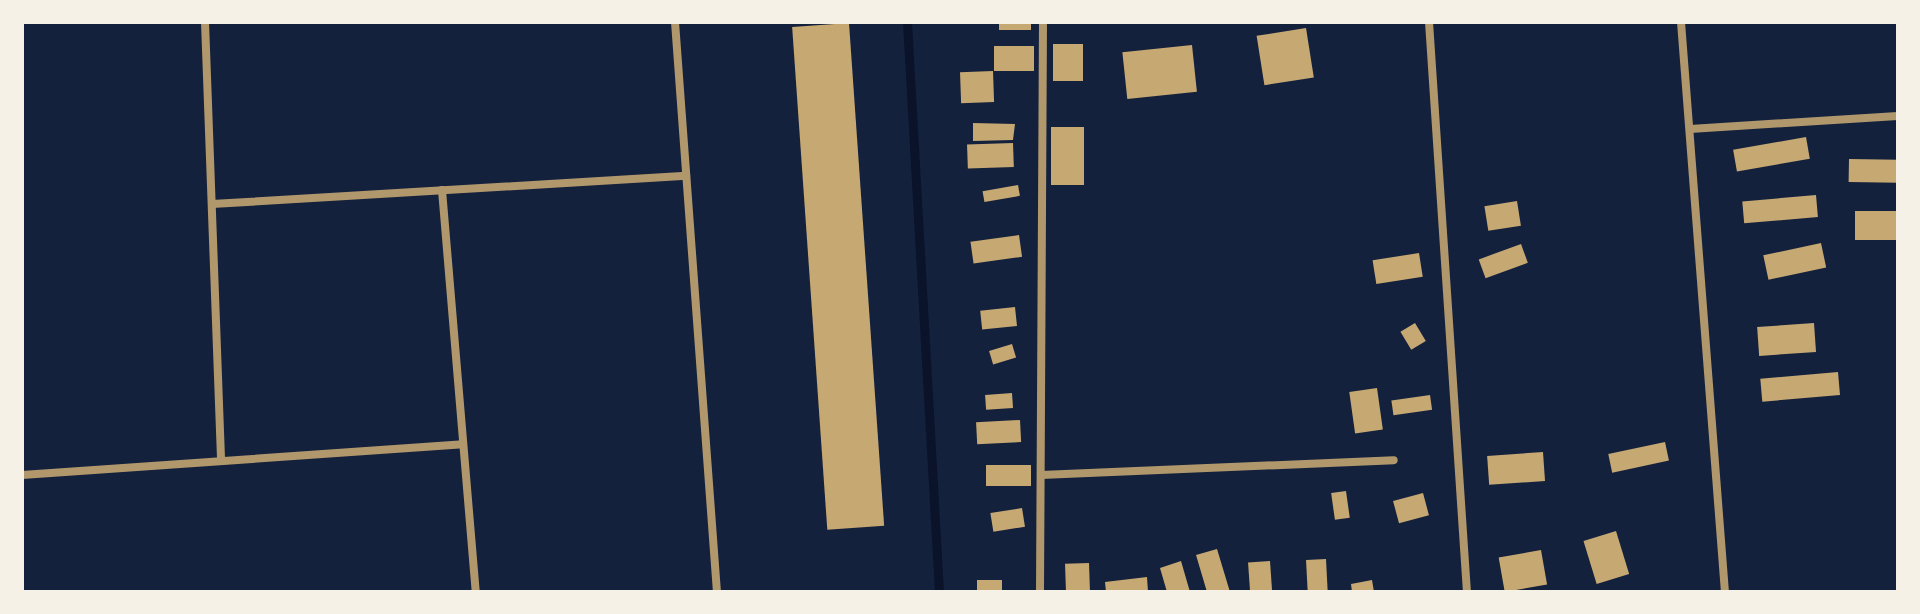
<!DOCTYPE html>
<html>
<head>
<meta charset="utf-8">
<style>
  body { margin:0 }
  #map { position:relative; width:1920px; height:614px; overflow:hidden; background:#14213d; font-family:"Noto Serif",serif }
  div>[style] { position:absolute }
  .stream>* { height:9px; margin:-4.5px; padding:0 4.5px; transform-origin:4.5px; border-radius:4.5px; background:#0b132b }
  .building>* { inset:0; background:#c6a872; transform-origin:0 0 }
  .minor>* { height:8px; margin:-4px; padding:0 4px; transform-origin:4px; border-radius:4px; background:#b1986c }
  span { translate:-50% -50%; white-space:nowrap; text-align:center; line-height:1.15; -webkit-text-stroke:8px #f6f1e7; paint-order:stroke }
  .frame { position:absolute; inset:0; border:24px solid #f6f1e7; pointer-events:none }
</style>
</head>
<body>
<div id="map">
  <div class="stream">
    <i style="left:907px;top:22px;width:571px;rotate:86.79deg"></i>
  </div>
  <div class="building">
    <i style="left:999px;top:22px;width:32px;height:8px"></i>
    <i style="left:849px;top:23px;width:504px;height:57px;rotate:86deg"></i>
    <i style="left:1306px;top:28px;width:50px;height:50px;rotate:81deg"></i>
    <i style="left:1053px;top:44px;width:30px;height:37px"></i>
    <i style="left:1192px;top:45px;width:47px;height:70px;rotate:84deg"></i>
    <i style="left:994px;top:46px;width:40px;height:25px"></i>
    <i style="left:993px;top:71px;width:31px;height:33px;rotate:88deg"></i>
    <i style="clip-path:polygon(973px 123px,1015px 124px,1013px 140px,973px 141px)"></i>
    <i style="left:1051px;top:127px;width:33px;height:58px"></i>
    <i style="left:1806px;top:137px;width:22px;height:74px;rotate:80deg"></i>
    <i style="left:1013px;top:143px;width:24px;height:46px;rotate:88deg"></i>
    <i style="left:1849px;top:159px;width:49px;height:23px;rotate:1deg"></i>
    <i style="left:1018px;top:185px;width:11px;height:36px;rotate:80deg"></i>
    <i style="left:1816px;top:195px;width:22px;height:74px;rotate:85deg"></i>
    <i style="left:1517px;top:201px;width:25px;height:33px;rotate:81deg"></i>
    <i style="left:1898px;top:211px;width:29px;height:43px;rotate:90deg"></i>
    <i style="left:1019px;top:235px;width:22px;height:49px;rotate:82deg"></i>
    <i style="left:1821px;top:243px;width:25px;height:59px;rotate:78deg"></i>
    <i style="left:1521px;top:244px;width:20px;height:45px;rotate:70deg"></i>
    <i style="left:1419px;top:253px;width:24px;height:47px;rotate:81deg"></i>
    <i style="left:1015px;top:307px;width:19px;height:35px;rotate:84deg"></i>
    <i style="left:1415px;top:323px;width:21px;height:17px;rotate:59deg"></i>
    <i style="left:1814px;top:323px;width:29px;height:57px;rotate:86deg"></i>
    <i style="left:1012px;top:344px;width:14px;height:24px;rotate:73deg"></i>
    <i style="left:1838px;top:372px;width:23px;height:78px;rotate:85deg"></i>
    <i style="left:1377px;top:388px;width:42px;height:28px;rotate:82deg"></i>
    <i style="left:1012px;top:393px;width:15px;height:27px;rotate:86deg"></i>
    <i style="left:1430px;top:395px;width:15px;height:39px;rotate:82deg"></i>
    <i style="left:1020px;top:420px;width:22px;height:44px;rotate:87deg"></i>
    <i style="left:1665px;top:442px;width:19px;height:58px;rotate:78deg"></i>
    <i style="left:1543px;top:452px;width:29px;height:56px;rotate:86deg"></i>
    <i style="left:986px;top:465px;width:45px;height:21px"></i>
    <i style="left:1346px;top:491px;width:27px;height:15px;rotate:82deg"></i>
    <i style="left:1423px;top:493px;width:23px;height:31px;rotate:75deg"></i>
    <i style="left:1022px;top:508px;width:19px;height:32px;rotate:81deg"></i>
    <i style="left:1616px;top:531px;width:45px;height:34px;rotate:73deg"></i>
    <i style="clip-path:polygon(1217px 549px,1230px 592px,1207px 592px,1196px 555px)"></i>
    <i style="left:1541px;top:550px;width:35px;height:43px;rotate:80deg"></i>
    <i style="left:1326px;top:559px;width:33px;height:20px;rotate:87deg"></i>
    <i style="clip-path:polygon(1181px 561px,1190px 592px,1167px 592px,1160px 568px)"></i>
    <i style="left:1270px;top:561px;width:31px;height:22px;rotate:86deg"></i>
    <i style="left:1089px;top:563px;width:29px;height:24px;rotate:88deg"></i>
    <i style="clip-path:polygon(1147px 577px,1148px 592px,1106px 592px,1105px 582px)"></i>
    <i style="left:977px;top:580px;width:25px;height:12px"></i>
    <i style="clip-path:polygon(1372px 580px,1374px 592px,1352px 592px,1351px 584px)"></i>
  </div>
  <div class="minor">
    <i style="left:205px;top:22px;width:439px;rotate:87.9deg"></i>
    <i style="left:675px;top:22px;width:572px;rotate:85.79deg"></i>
    <i style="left:1429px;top:22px;width:571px;rotate:86.19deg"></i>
    <i style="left:1681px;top:22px;width:572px;rotate:85.59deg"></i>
    <i style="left:1690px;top:129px;width:208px;rotate:-3.6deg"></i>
    <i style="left:442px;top:190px;width:403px;rotate:85.2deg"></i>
    <i style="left:212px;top:204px;width:475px;rotate:-3.4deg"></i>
    <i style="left:22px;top:475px;width:442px;rotate:-4deg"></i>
    <i style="left:1041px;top:475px;width:353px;rotate:-2.4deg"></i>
    <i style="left:1040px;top:592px;width:570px;rotate:-89.7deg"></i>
  </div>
  <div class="frame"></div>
</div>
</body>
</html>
